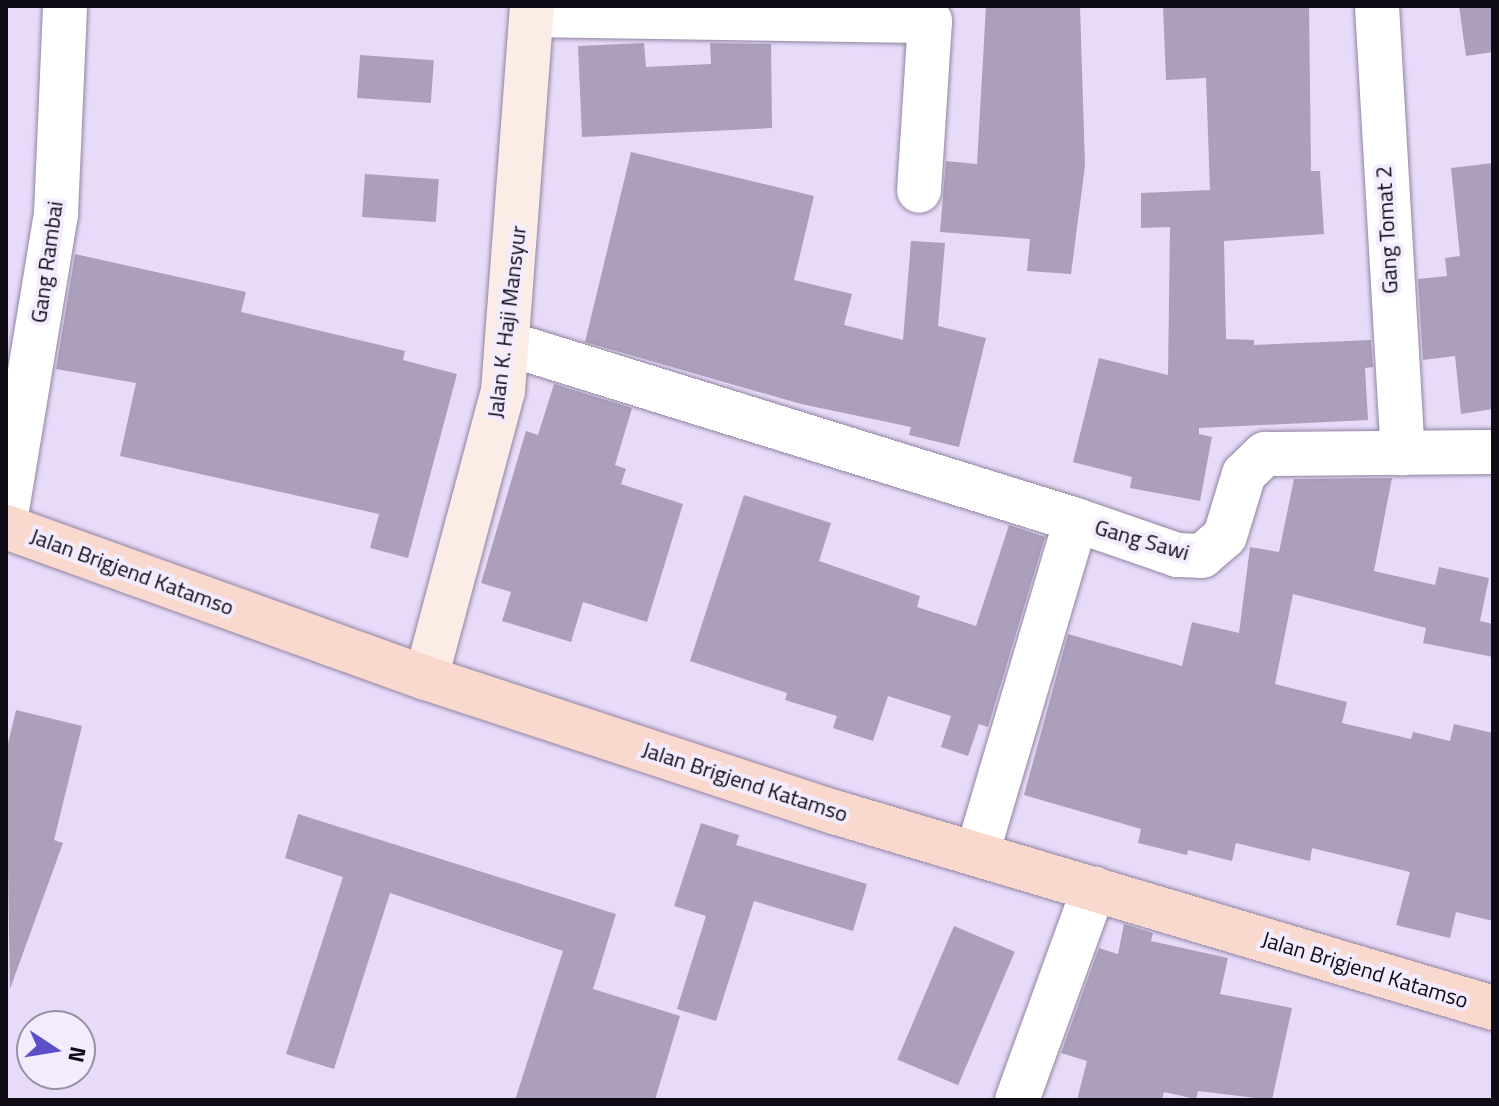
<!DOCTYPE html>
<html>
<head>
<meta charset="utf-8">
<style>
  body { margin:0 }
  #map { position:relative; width:1499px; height:1106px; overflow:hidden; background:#e8dbfa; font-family:"Titillium Web",sans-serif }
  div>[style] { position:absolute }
  .building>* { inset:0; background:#ab9fbb; transform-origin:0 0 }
  .roads { filter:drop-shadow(0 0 2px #9084a0) drop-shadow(0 0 2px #9084a0) }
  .street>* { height:44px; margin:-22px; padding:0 22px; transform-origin:22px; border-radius:22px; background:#fff }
  .secondary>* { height:44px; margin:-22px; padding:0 22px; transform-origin:22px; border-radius:22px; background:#fcece6 }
  .primary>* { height:44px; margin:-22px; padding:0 22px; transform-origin:22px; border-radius:22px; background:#f9d8cd }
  span { translate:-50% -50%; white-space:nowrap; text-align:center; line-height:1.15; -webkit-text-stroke:8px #f3ebfe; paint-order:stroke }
  .street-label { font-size:22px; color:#0f0b15 }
  .frame { position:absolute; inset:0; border:8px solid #0f0b15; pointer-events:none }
  .north { position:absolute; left:16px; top:1010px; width:80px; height:80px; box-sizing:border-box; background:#f3ebfe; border:2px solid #9891a1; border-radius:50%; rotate:102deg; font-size:22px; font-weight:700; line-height:32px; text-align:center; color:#0f0b15 }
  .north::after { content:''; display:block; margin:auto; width:28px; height:36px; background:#5c50c8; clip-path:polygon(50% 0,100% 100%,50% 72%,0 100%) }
</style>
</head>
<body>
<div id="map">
  <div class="building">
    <i style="clip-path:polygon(986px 6px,1080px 6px,1085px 166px,1071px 274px,1027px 271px,1030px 239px,940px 232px,946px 161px,977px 164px)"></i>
    <i style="clip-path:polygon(1163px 6px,1309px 6px,1311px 171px,1320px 171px,1324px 234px,1224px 241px,1226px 339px,1254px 340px,1254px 345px,1371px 340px,1373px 367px,1365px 368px,1368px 420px,1199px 428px,1199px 434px,1212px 437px,1200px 501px,1130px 488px,1132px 477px,1073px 462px,1099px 358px,1168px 375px,1170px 227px,1141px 228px,1141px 193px,1210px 190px,1206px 78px,1166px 80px)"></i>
    <i style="clip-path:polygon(1459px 6px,1493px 6px,1493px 52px,1466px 56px)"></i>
    <i style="clip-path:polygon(644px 43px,646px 67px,711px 64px,710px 43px,771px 44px,772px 128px,582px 137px,578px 46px)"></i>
    <i style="left:360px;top:55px;width:74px;height:43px;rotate:4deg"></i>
    <i style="clip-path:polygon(631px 152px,814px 196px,794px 280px,852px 294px,844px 325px,903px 340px,911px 241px,945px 243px,938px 326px,986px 338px,959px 447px,909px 435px,911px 427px,801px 404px,585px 342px)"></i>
    <i style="clip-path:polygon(1493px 163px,1493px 409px,1461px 414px,1455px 356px,1423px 360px,1418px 279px,1447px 276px,1445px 258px,1460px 256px,1451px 168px)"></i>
    <i style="left:365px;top:174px;width:74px;height:43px;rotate:4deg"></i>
    <i style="clip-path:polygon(75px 254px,246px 292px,241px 312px,405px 351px,403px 360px,457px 374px,408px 558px,370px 548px,379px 514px,120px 456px,136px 383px,56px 369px)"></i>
    <i style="clip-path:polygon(554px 384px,632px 408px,615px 465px,626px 469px,621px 484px,683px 504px,647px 622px,583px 602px,571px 642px,502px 621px,511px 592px,481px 583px,526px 431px,538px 435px)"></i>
    <i style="clip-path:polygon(1392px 478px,1374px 571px,1435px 585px,1439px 567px,1489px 578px,1480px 621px,1493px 624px,1493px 657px,1423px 643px,1426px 628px,1293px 594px,1275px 684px,1347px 702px,1342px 723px,1411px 739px,1413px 732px,1450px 741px,1454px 724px,1493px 733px,1493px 921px,1456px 912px,1450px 938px,1396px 925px,1410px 872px,1312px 848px,1310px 861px,1236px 843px,1232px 861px,1188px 850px,1187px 855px,1138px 843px,1141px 829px,1024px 795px,1068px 634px,1182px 666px,1192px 622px,1239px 633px,1250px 547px,1279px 552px,1294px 479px)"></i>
    <i style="clip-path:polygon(744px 495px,831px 523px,819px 561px,920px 596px,917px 607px,976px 626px,1009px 525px,1045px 537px,988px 727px,979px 724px,968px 756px,941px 747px,951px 716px,888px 696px,873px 741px,833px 728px,837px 716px,785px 700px,787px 693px,690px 661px)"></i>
    <i style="clip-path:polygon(16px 710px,82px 726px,54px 840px,63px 843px,10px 989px,6px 752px)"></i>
    <i style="clip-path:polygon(298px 814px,616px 914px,593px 989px,680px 1016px,655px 1100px,515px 1100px,563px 951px,390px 893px,334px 1069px,286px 1054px,343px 877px,285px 858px)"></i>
    <i style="clip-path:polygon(701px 823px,739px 835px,736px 845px,867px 884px,853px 931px,754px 901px,716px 1021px,677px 1009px,706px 916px,674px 906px)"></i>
    <i style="clip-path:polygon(1124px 924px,1153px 933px,1151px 941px,1228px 958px,1220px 994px,1292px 1008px,1272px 1100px,1198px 1091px,1196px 1099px,1164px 1092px,1162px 1100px,1077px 1100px,1087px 1061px,1061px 1053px,1099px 948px,1118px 954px)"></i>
    <i style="left:954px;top:926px;width:66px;height:145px;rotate:23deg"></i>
  </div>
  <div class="roads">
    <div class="street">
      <i style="left:1377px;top:6px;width:448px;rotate:86.7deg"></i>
      <i style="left:532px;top:15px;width:398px;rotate:0.9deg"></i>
      <i style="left:930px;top:21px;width:170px;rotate:93.7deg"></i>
      <i style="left:509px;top:344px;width:594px;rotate:17.24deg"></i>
      <i style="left:6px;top:516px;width:306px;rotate:-80.6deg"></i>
      <i style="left:56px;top:214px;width:208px;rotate:-87.5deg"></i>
      <i style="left:977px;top:854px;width:348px;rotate:-73.5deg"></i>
      <i style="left:1076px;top:520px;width:107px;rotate:19.1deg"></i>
      <i style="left:1177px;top:555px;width:25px;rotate:2deg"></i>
      <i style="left:1202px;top:556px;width:30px;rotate:-41deg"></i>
      <i style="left:1225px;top:536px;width:65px;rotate:-73deg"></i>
      <i style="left:1244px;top:474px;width:29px;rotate:-44deg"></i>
      <i style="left:1265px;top:454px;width:228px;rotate:-0.5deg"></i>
      <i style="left:1017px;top:1100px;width:225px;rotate:-70deg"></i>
    </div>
    <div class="secondary">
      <i style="left:426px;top:678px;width:297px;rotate:-75deg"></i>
      <i style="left:503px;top:391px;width:386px;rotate:-85.7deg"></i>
    </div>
    <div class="primary">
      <i style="left:6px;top:527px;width:446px;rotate:19.8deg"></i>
      <i style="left:426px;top:678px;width:429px;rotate:18.2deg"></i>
      <i style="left:834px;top:812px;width:688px;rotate:16.56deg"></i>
    </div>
  </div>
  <div class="street-label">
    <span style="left:1387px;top:230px;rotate:-93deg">Gang Tomat 2</span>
    <span style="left:47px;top:262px;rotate:-82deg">Gang Rambai</span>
    <span style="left:507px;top:322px;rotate:-83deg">Jalan K. Haji Mansyur</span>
    <span style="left:1142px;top:540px;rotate:16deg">Gang Sawi</span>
    <span style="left:132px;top:572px;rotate:20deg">Jalan Brigjend Katamso</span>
    <span style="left:745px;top:782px;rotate:18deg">Jalan Brigjend Katamso</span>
    <span style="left:1365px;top:970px;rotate:17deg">Jalan Brigjend Katamso</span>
  </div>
  <div class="frame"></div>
  <div class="north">N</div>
</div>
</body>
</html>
